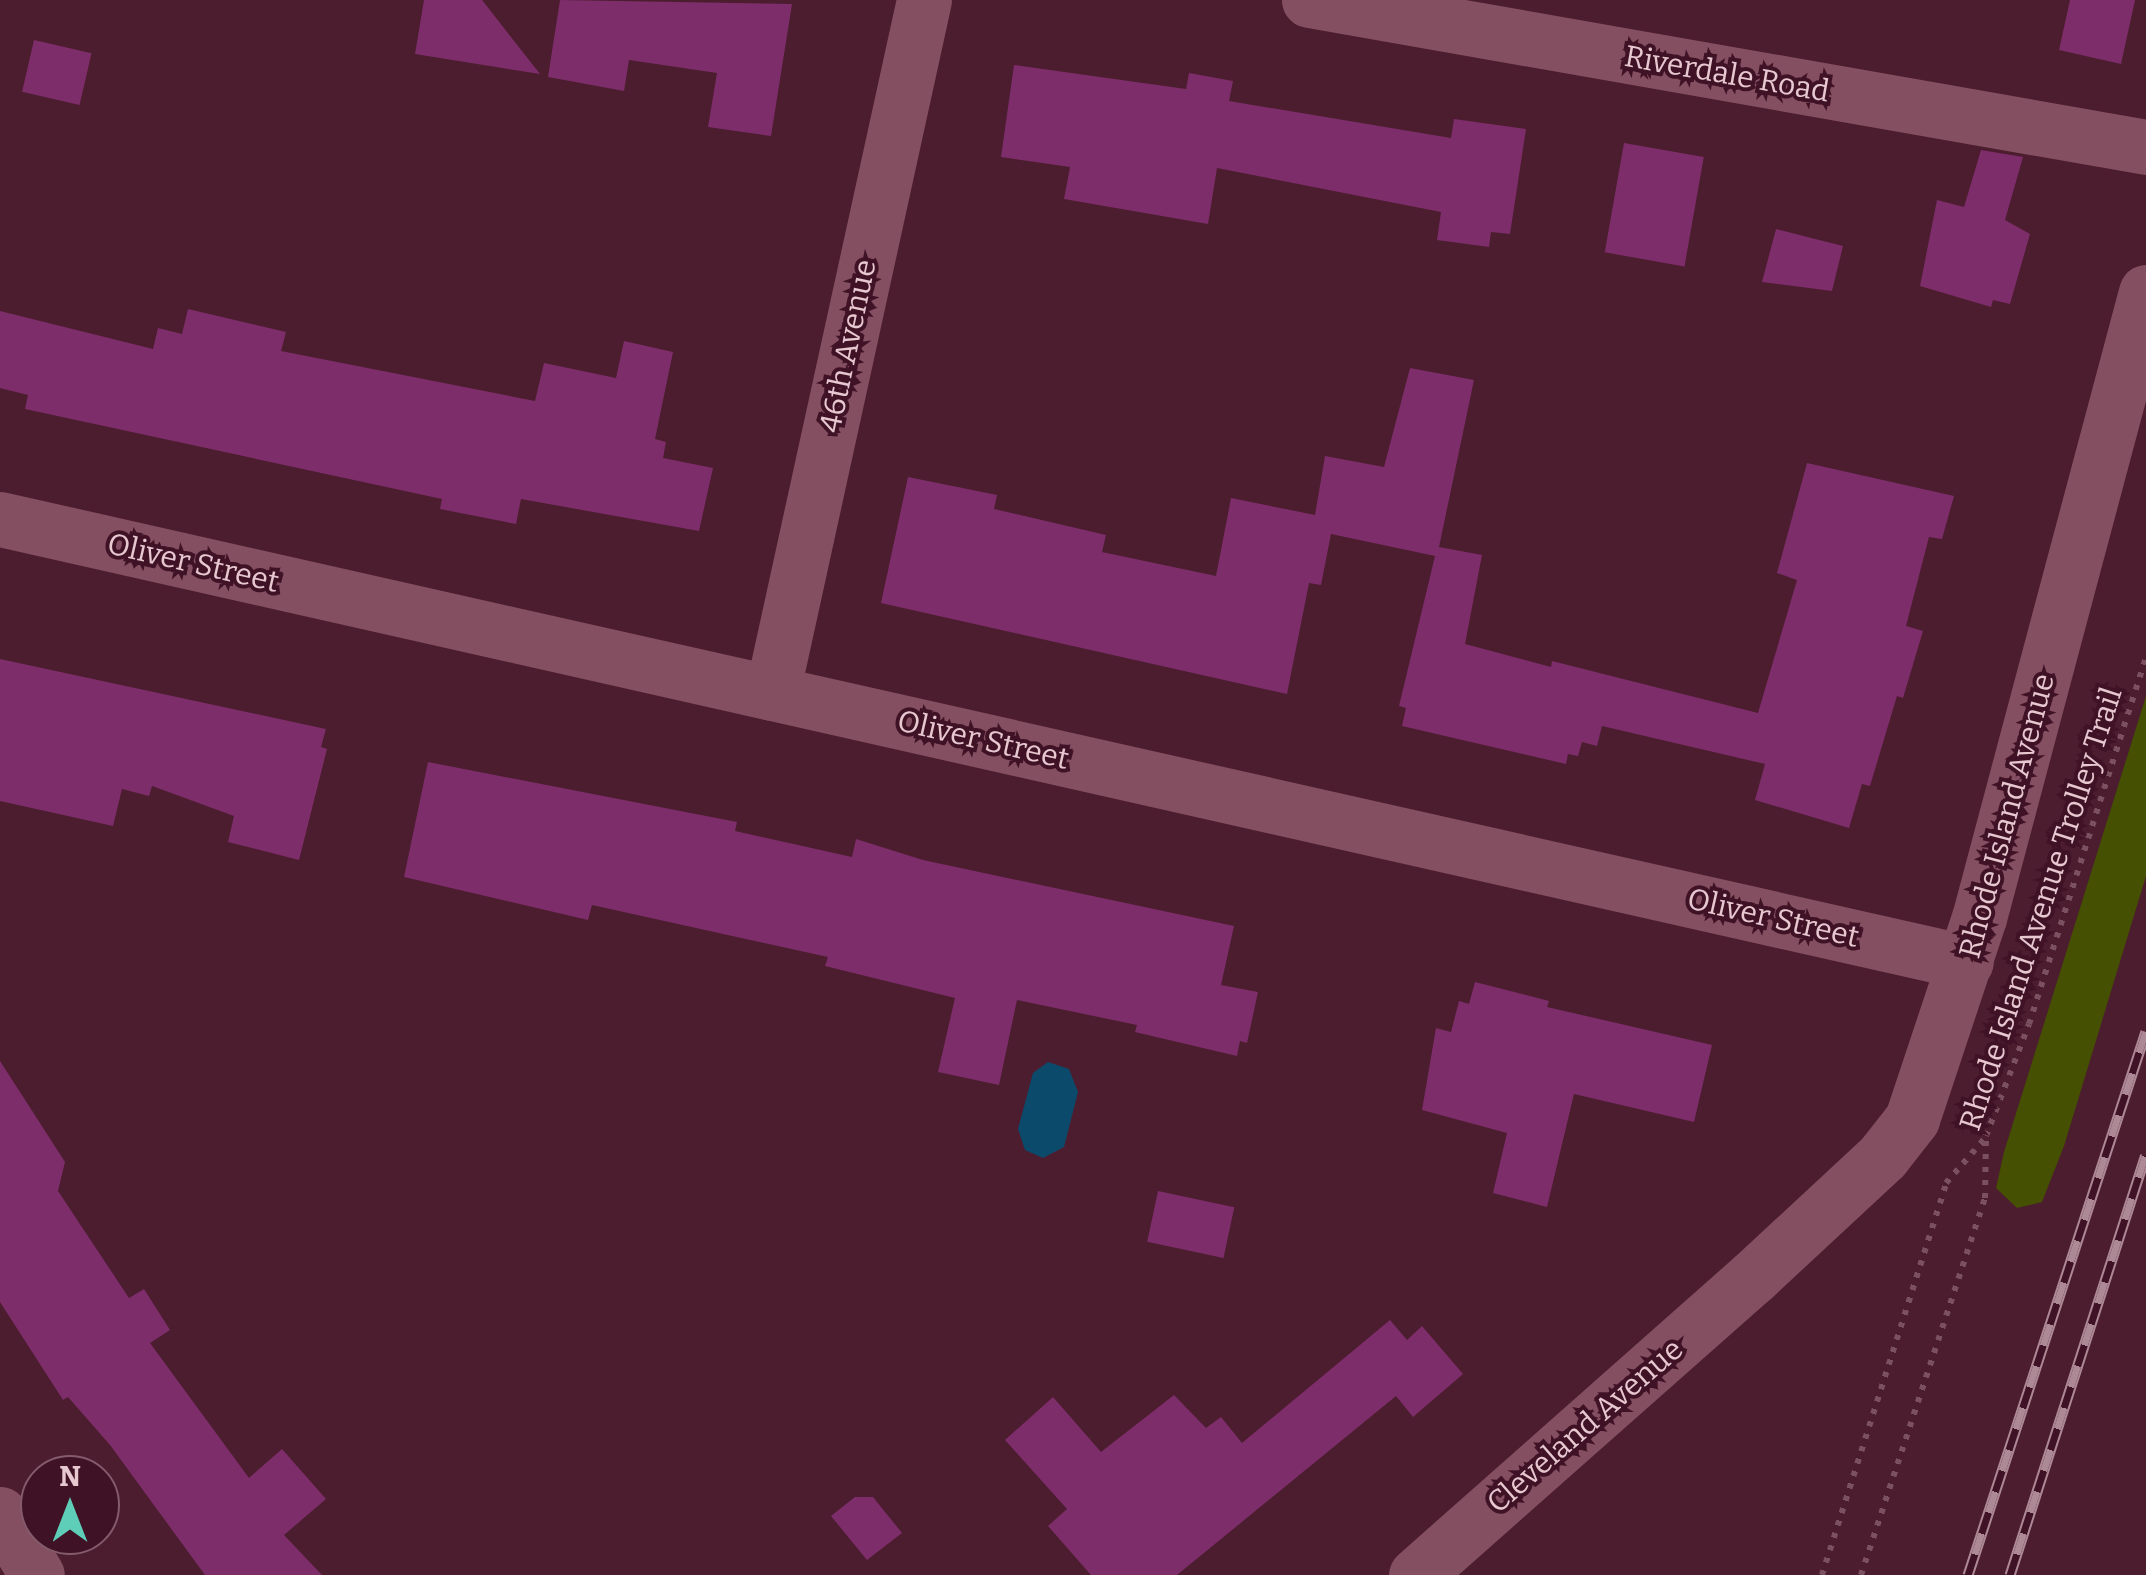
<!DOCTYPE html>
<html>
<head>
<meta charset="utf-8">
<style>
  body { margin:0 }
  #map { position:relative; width:2146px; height:1575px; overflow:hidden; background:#4c1d2f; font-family:Bitter,serif }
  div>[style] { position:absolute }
  .green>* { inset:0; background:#455002 }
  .water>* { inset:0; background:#0c4a6b }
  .building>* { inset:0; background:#7d2d6a; transform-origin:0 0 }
  .path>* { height:6px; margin-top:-3px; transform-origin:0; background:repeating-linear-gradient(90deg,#7b5160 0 5px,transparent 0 13px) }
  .street>* { height:55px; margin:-27.5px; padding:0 27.5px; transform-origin:27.5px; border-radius:27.5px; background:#844f61 }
  .rail>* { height:11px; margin-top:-5.5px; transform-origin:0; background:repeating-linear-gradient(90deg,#401225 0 22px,#ad8895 0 44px); box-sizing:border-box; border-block:2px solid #ad8895 }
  span { translate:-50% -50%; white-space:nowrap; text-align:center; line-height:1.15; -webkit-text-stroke:8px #401225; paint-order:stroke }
  .street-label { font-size:30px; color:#e7c8d1 }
  .north { position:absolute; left:20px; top:1455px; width:100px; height:100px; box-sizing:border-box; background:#401225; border:2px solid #835b6a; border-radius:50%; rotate:0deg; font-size:28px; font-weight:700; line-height:40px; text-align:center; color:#e7c8d1 }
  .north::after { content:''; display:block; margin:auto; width:35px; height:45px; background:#5eceb8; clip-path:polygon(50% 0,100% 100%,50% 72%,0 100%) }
</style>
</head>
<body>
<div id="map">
  <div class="green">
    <i style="clip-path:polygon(2146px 696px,2146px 876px,2064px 1146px,2042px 1202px,2017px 1208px,1996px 1188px,2004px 1152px)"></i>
  </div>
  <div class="water">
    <i style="clip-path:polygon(1048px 1062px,1069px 1069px,1078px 1092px,1064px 1147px,1043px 1158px,1025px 1150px,1018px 1129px,1033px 1073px)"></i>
  </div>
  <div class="building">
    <i style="clip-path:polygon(424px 0,482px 0,540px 74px,415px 54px)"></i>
    <i style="clip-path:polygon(560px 0,792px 4px,771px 136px,708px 127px,717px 73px,629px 60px,624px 91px,548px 77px)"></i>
    <i style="clip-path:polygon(2070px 0,2135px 0,2121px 64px,2059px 50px)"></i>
    <i style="left:34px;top:40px;width:59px;height:53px;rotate:13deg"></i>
    <i style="clip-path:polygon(1014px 65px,1186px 89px,1189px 73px,1233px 81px,1229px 101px,1451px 138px,1454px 119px,1526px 129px,1510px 234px,1491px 232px,1489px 247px,1437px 240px,1441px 212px,1217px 168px,1208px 224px,1064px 199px,1070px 167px,1001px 157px)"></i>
    <i style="left:1624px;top:143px;width:81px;height:111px;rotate:10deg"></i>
    <i style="clip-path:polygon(1981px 150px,2023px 157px,2005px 220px,2030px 234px,2010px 304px,1993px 300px,1991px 307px,1920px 286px,1937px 200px,1964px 207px)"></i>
    <i style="clip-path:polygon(1776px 229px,1843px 246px,1832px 291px,1762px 282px)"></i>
    <i style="clip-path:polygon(188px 309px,286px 332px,281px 351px,535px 401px,544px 363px,616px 378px,624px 341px,673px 352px,655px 439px,666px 442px,663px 458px,713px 468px,699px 531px,521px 499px,516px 524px,440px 509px,442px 499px,25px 409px,28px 395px,0 388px,0 311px,153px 349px,158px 328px,182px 334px)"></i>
    <i style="clip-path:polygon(1410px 368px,1474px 380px,1439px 547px,1482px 555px,1465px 644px,1551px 667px,1552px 661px,1758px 713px,1797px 580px,1777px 573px,1807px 463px,1954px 496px,1942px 539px,1929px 537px,1906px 626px,1923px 631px,1903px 698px,1897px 696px,1870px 786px,1862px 784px,1849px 828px,1755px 800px,1765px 764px,1602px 726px,1597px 746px,1582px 742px,1578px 756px,1568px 754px,1566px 764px,1402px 726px,1406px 708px,1399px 706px,1435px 556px,1331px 534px,1321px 585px,1309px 583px,1287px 694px,881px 603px,908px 477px,997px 495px,994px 509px,1106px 535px,1102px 552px,1216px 576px,1231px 498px,1315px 515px,1325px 456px,1384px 467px)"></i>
    <i style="clip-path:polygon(0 659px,326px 729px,321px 747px,327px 749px,299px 860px,228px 842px,234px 816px,152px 786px,149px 796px,122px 789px,113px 826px,0 801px)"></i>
    <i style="clip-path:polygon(428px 762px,737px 822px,735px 831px,852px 857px,856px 839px,923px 860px,1234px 926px,1221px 985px,1258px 992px,1247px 1043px,1240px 1041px,1237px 1056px,1135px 1032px,1137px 1025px,1017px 1000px,999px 1085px,938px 1072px,955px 998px,825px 966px,828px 957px,592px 905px,588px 920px,404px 877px)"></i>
    <i style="clip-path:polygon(1475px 982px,1549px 1001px,1547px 1007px,1712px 1045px,1694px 1122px,1574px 1094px,1547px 1207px,1493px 1193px,1507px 1133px,1422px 1110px,1436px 1028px,1451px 1032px,1459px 1001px,1469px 1004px)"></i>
    <i style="clip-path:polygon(0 1061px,65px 1162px,58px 1191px,129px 1298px,144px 1289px,170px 1330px,150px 1343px,249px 1478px,282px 1449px,326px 1499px,284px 1535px,322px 1575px,205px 1575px,110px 1445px,68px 1397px,63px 1400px,0 1302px)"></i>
    <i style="left:1158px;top:1191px;width:78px;height:52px;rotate:12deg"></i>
    <i style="clip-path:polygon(1390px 1320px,1407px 1340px,1422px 1326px,1463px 1374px,1413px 1417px,1396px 1396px,1177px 1575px,1091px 1575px,1048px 1526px,1067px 1509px,1005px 1440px,1053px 1397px,1101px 1452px,1174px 1395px,1206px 1428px,1221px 1417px,1242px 1443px)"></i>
    <i style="clip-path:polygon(855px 1497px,873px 1497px,902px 1533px,867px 1560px,831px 1516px)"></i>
  </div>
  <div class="path">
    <i style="left:1822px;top:1575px;width:411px;rotate:-72.4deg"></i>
    <i style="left:1946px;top:1183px;width:61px;rotate:-49deg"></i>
    <i style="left:1861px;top:1575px;width:397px;rotate:-71.8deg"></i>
    <i style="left:1985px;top:1198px;width:62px;rotate:-89.1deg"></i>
    <i style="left:1986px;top:1136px;width:120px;rotate:-69deg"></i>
    <i style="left:2029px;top:1024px;width:385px;rotate:-72.3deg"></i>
  </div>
  <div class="street">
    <i style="left:1309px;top:0;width:850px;rotate:9.96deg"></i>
    <i style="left:0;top:519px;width:2015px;rotate:12.7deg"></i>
    <i style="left:772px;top:693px;width:709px;rotate:-77.63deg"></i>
    <i style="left:0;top:1514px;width:71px;rotate:58.8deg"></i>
    <i style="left:1416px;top:1575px;width:450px;rotate:-41.5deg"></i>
    <i style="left:1753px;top:1277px;width:178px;rotate:-42.9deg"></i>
    <i style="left:1883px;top:1156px;width:47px;rotate:-51.9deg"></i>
    <i style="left:1912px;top:1119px;width:212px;rotate:-71.6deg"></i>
    <i style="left:1979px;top:918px;width:648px;rotate:-75.06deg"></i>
  </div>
  <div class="rail">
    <i style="left:1968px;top:1575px;width:572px;rotate:-71.88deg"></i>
    <i style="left:2010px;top:1575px;width:441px;rotate:-72.1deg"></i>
  </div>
  <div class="street-label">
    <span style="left:1727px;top:74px;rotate:10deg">Riverdale Road</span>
    <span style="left:848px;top:346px;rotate:-78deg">46th Avenue</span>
    <span style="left:193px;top:563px;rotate:13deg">Oliver Street</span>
    <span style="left:983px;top:740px;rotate:13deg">Oliver Street</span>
    <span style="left:2007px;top:816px;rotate:-75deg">Rhode Island Avenue</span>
    <span style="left:2041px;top:909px;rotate:-72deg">Rhode Island Avenue Trolley Trail</span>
    <span style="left:1773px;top:918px;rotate:13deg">Oliver Street</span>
    <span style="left:1585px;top:1426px;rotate:-41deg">Cleveland Avenue</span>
  </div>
  <div class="north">N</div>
</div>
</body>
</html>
